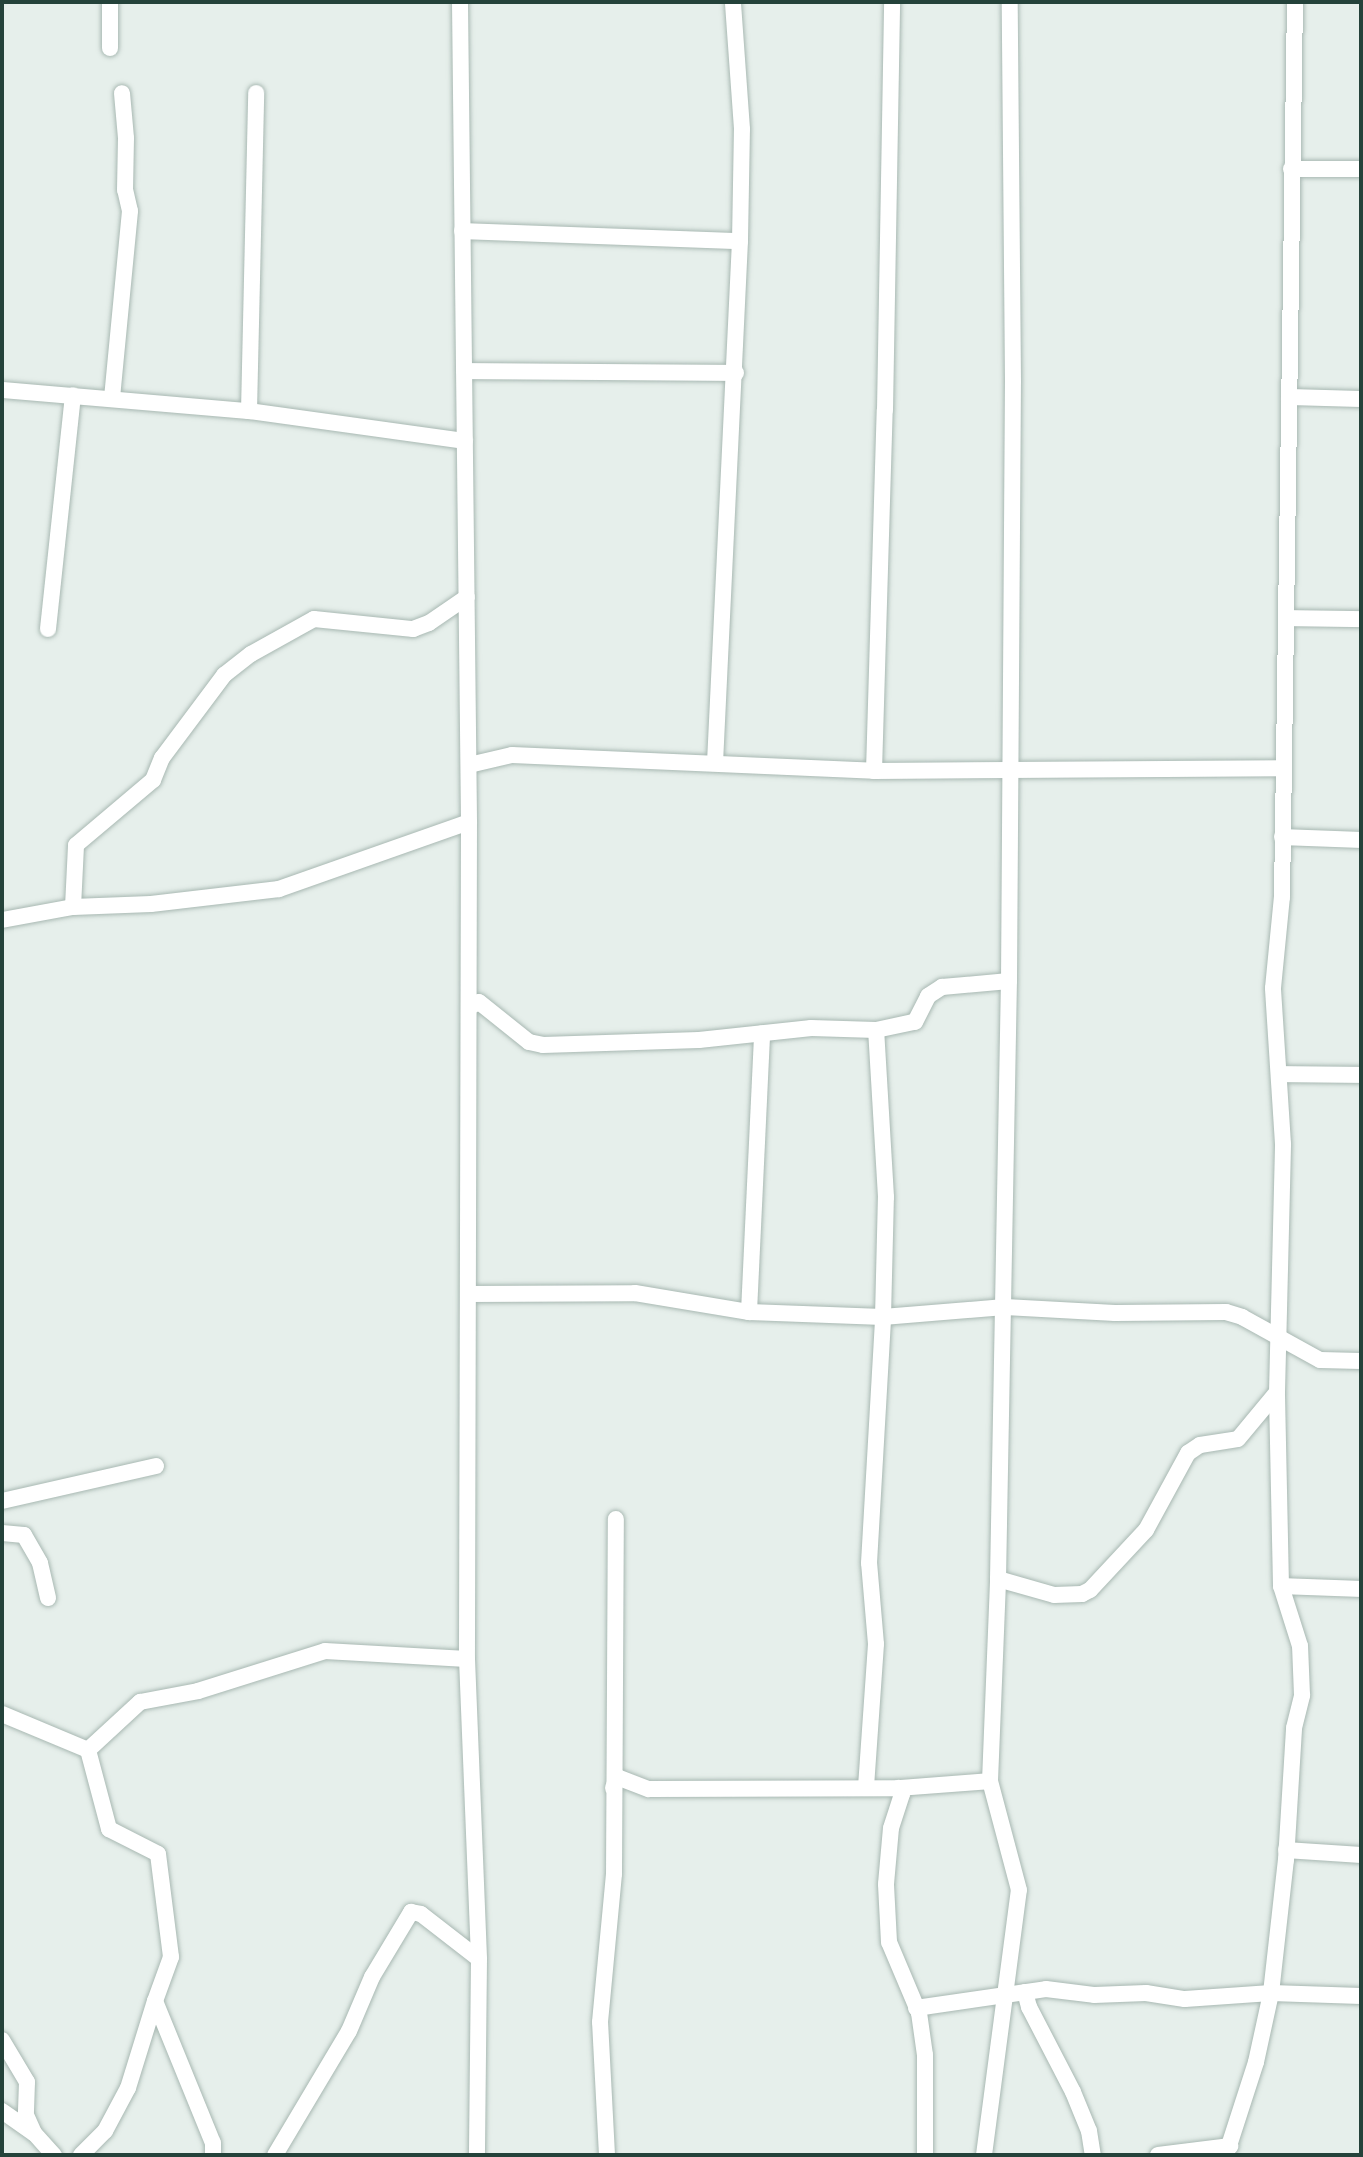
<!DOCTYPE html>
<html>
<head>
<meta charset="utf-8">
<style>
  body { margin:0 }
  #map { position:relative; width:1363px; height:2157px; overflow:hidden; background:#e6efeb; font-family:"PT Sans Narrow",sans-serif }
  div>[style] { position:absolute }
  .roads { filter:drop-shadow(0 0 2px #a8b8b2) drop-shadow(0 0 2px #a8b8b2) }
  .street>* { height:16px; margin:-8px; padding:0 8px; transform-origin:8px; border-radius:8px; background:#fff }
  span { translate:-50% -50%; white-space:nowrap; text-align:center; line-height:1.15; -webkit-text-stroke:7px #f7fbf9; paint-order:stroke }
  .frame { position:absolute; inset:0; border:4px solid #24423a; pointer-events:none }
</style>
</head>
<body>
<div id="map">
  <div class="roads">
    <div class="street">
      <i style="left:110px;top:2px;width:46px;rotate:90deg"></i>
      <i style="left:460px;top:2px;width:820px;rotate:89.37deg"></i>
      <i style="left:469px;top:822px;width:837px;rotate:90.14deg"></i>
      <i style="left:467px;top:1659px;width:300px;rotate:87.7deg"></i>
      <i style="left:479px;top:1959px;width:196px;rotate:90.6deg"></i>
      <i style="left:1291px;top:169px;width:70px"></i>
      <i style="left:462px;top:231px;width:278px;rotate:2.1deg"></i>
      <i style="left:464px;top:371px;width:272px;rotate:0.4deg"></i>
      <i style="left:2px;top:390px;width:248px;rotate:4.9deg"></i>
      <i style="left:249px;top:411px;width:218px;rotate:7.9deg"></i>
      <i style="left:1289px;top:397px;width:72px;rotate:1.6deg"></i>
      <i style="left:112px;top:398px;width:188px;rotate:-84.5deg"></i>
      <i style="left:130px;top:211px;width:22px;rotate:-103deg"></i>
      <i style="left:125px;top:190px;width:52px;rotate:-88.9deg"></i>
      <i style="left:126px;top:138px;width:45px;rotate:-95.1deg"></i>
      <i style="left:249px;top:411px;width:318px;rotate:-88.7deg"></i>
      <i style="left:1288px;top:618px;width:73px;rotate:0.8deg"></i>
      <i style="left:48px;top:629px;width:235px;rotate:-83.9deg"></i>
      <i style="left:715px;top:763px;width:523px;rotate:-87.26deg"></i>
      <i style="left:740px;top:241px;width:112px;rotate:-89deg"></i>
      <i style="left:742px;top:129px;width:127px;rotate:-94.1deg"></i>
      <i style="left:469px;top:765px;width:44px;rotate:-13.1deg"></i>
      <i style="left:512px;top:755px;width:362px;rotate:2.5deg"></i>
      <i style="left:874px;top:771px;width:408px;rotate:-0.4deg"></i>
      <i style="left:874px;top:771px;width:361px;rotate:-88.3deg"></i>
      <i style="left:885px;top:410px;width:408px;rotate:-89deg"></i>
      <i style="left:1282px;top:837px;width:79px;rotate:2.2deg"></i>
      <i style="left:73px;top:907px;width:62px;rotate:-87.2deg"></i>
      <i style="left:76px;top:845px;width:101px;rotate:-40.2deg"></i>
      <i style="left:153px;top:780px;width:24px;rotate:-68deg"></i>
      <i style="left:162px;top:758px;width:104px;rotate:-53.2deg"></i>
      <i style="left:224px;top:675px;width:34px;rotate:-38deg"></i>
      <i style="left:251px;top:654px;width:72px;rotate:-29.1deg"></i>
      <i style="left:314px;top:619px;width:100px;rotate:5.8deg"></i>
      <i style="left:413px;top:629px;width:17px;rotate:-21deg"></i>
      <i style="left:429px;top:623px;width:46px;rotate:-34.4deg"></i>
      <i style="left:2px;top:920px;width:72px;rotate:-10.4deg"></i>
      <i style="left:73px;top:907px;width:78px;rotate:-2.2deg"></i>
      <i style="left:151px;top:904px;width:129px;rotate:-6.7deg"></i>
      <i style="left:279px;top:889px;width:201px;rotate:-19.4deg"></i>
      <i style="left:469px;top:1007px;width:11px;rotate:-27deg"></i>
      <i style="left:479px;top:1002px;width:64px;rotate:38.7deg"></i>
      <i style="left:529px;top:1042px;width:14px;rotate:12deg"></i>
      <i style="left:543px;top:1045px;width:156px;rotate:-1.8deg"></i>
      <i style="left:699px;top:1040px;width:113px;rotate:-6.1deg"></i>
      <i style="left:811px;top:1028px;width:65px;rotate:1.8deg"></i>
      <i style="left:876px;top:1030px;width:40px;rotate:-12deg"></i>
      <i style="left:915px;top:1022px;width:29px;rotate:-63deg"></i>
      <i style="left:928px;top:996px;width:17px;rotate:-33deg"></i>
      <i style="left:942px;top:987px;width:67px;rotate:-5.1deg"></i>
      <i style="left:1279px;top:1074px;width:82px;rotate:0.7deg"></i>
      <i style="left:468px;top:1294px;width:167px;rotate:-0.3deg"></i>
      <i style="left:635px;top:1293px;width:116px;rotate:9.5deg"></i>
      <i style="left:749px;top:1312px;width:134px;rotate:2.1deg"></i>
      <i style="left:883px;top:1317px;width:122px;rotate:-4.7deg"></i>
      <i style="left:1005px;top:1307px;width:110px;rotate:3.1deg"></i>
      <i style="left:1115px;top:1313px;width:111px;rotate:-0.5deg"></i>
      <i style="left:1226px;top:1312px;width:17px;rotate:17deg"></i>
      <i style="left:1242px;top:1317px;width:89px;rotate:28.9deg"></i>
      <i style="left:1320px;top:1360px;width:41px;rotate:1.4deg"></i>
      <i style="left:749px;top:1312px;width:279px;rotate:-87.3deg"></i>
      <i style="left:2px;top:1501px;width:158px;rotate:-12.8deg"></i>
      <i style="left:2px;top:1533px;width:22px;rotate:5deg"></i>
      <i style="left:24px;top:1535px;width:32px;rotate:60deg"></i>
      <i style="left:40px;top:1563px;width:36px;rotate:77deg"></i>
      <i style="left:998px;top:1579px;width:58px;rotate:15.9deg"></i>
      <i style="left:1054px;top:1595px;width:28px;rotate:-2deg"></i>
      <i style="left:1082px;top:1594px;width:9px;rotate:-27deg"></i>
      <i style="left:1090px;top:1590px;width:82px;rotate:-47deg"></i>
      <i style="left:1146px;top:1530px;width:88px;rotate:-61.4deg"></i>
      <i style="left:1188px;top:1453px;width:14px;rotate:-34deg"></i>
      <i style="left:1200px;top:1445px;width:38px;rotate:-9deg"></i>
      <i style="left:1238px;top:1439px;width:61px;rotate:-50.3deg"></i>
      <i style="left:1281px;top:1586px;width:80px;rotate:2.1deg"></i>
      <i style="left:2px;top:1714px;width:93px;rotate:22.7deg"></i>
      <i style="left:88px;top:1750px;width:82px;rotate:75.1deg"></i>
      <i style="left:109px;top:1829px;width:55px;rotate:27deg"></i>
      <i style="left:158px;top:1854px;width:104px;rotate:82.8deg"></i>
      <i style="left:171px;top:1957px;width:47px;rotate:110deg"></i>
      <i style="left:155px;top:2001px;width:153px;rotate:67.8deg"></i>
      <i style="left:213px;top:2143px;width:12px;rotate:90deg"></i>
      <i style="left:88px;top:1750px;width:71px;rotate:-42.7deg"></i>
      <i style="left:140px;top:1702px;width:59px;rotate:-10.7deg"></i>
      <i style="left:198px;top:1691px;width:133px;rotate:-17.5deg"></i>
      <i style="left:325px;top:1651px;width:142px;rotate:3.2deg"></i>
      <i style="left:866px;top:1787px;width:143px;rotate:-86deg"></i>
      <i style="left:876px;top:1644px;width:81px;rotate:-94.9deg"></i>
      <i style="left:869px;top:1563px;width:246px;rotate:-86.7deg"></i>
      <i style="left:883px;top:1317px;width:120px;rotate:-88.6deg"></i>
      <i style="left:886px;top:1197px;width:167px;rotate:-93.4deg"></i>
      <i style="left:613px;top:1788px;width:12px;rotate:-70deg"></i>
      <i style="left:617px;top:1777px;width:34px;rotate:21deg"></i>
      <i style="left:649px;top:1789px;width:250px;rotate:-0.2deg"></i>
      <i style="left:1286px;top:1850px;width:75px;rotate:3.8deg"></i>
      <i style="left:1025px;top:1992px;width:16px;rotate:75deg"></i>
      <i style="left:1029px;top:2007px;width:96px;rotate:62.6deg"></i>
      <i style="left:1073px;top:2092px;width:42px;rotate:67.7deg"></i>
      <i style="left:1089px;top:2131px;width:24px;rotate:81deg"></i>
      <i style="left:916px;top:2008px;width:131px;rotate:-8.3deg"></i>
      <i style="left:1046px;top:1989px;width:48px;rotate:7.1deg"></i>
      <i style="left:1094px;top:1995px;width:52px;rotate:-2.2deg"></i>
      <i style="left:1146px;top:1993px;width:39px;rotate:9deg"></i>
      <i style="left:1185px;top:1999px;width:86px;rotate:-4deg"></i>
      <i style="left:1271px;top:1993px;width:90px;rotate:1.9deg"></i>
      <i style="left:2px;top:2040px;width:49px;rotate:59.2deg"></i>
      <i style="left:27px;top:2082px;width:33px;rotate:92deg"></i>
      <i style="left:26px;top:2115px;width:20px;rotate:66deg"></i>
      <i style="left:2px;top:2111px;width:39px;rotate:35deg"></i>
      <i style="left:34px;top:2133px;width:30px;rotate:48deg"></i>
      <i style="left:81px;top:2155px;width:34px;rotate:-45deg"></i>
      <i style="left:105px;top:2131px;width:49px;rotate:-61.9deg"></i>
      <i style="left:128px;top:2088px;width:91px;rotate:-72.8deg"></i>
      <i style="left:275px;top:2155px;width:144px;rotate:-59.2deg"></i>
      <i style="left:349px;top:2031px;width:59px;rotate:-66.9deg"></i>
      <i style="left:372px;top:1977px;width:76px;rotate:-59deg"></i>
      <i style="left:411px;top:1912px;width:10px;rotate:11deg"></i>
      <i style="left:421px;top:1914px;width:73px;rotate:37.8deg"></i>
      <i style="left:607px;top:2155px;width:133px;rotate:-93deg"></i>
      <i style="left:600px;top:2022px;width:149px;rotate:-84.6deg"></i>
      <i style="left:614px;top:1874px;width:355px;rotate:-89.7deg"></i>
      <i style="left:925px;top:2155px;width:100px;rotate:-90deg"></i>
      <i style="left:925px;top:2055px;width:42px;rotate:-98.1deg"></i>
      <i style="left:919px;top:2013px;width:77px;rotate:-112.9deg"></i>
      <i style="left:889px;top:1942px;width:58px;rotate:-93deg"></i>
      <i style="left:886px;top:1884px;width:56px;rotate:-84.9deg"></i>
      <i style="left:891px;top:1828px;width:36px;rotate:-72deg"></i>
      <i style="left:902px;top:1794px;width:7px;rotate:-117deg"></i>
      <i style="left:899px;top:1788px;width:91px;rotate:-4.4deg"></i>
      <i style="left:984px;top:2155px;width:267px;rotate:-82.5deg"></i>
      <i style="left:1019px;top:1890px;width:113px;rotate:-104.9deg"></i>
      <i style="left:990px;top:1781px;width:202px;rotate:-87.7deg"></i>
      <i style="left:998px;top:1579px;width:598px;rotate:-88.95deg"></i>
      <i style="left:1009px;top:981px;width:599px;rotate:-89.62deg"></i>
      <i style="left:1013px;top:382px;width:380px;rotate:-90.5deg"></i>
      <i style="left:1158px;top:2155px;width:73px;rotate:-7.1deg"></i>
      <i style="left:1226px;top:2155px;width:98px;rotate:-72.1deg"></i>
      <i style="left:1256px;top:2062px;width:71px;rotate:-77.7deg"></i>
      <i style="left:1271px;top:1993px;width:134px;rotate:-83.6deg"></i>
      <i style="left:1286px;top:1860px;width:132px;rotate:-86.5deg"></i>
      <i style="left:1294px;top:1728px;width:34px;rotate:-76deg"></i>
      <i style="left:1302px;top:1695px;width:49px;rotate:-92.3deg"></i>
      <i style="left:1300px;top:1646px;width:63px;rotate:-107.6deg"></i>
      <i style="left:1281px;top:1586px;width:194px;rotate:-91.2deg"></i>
      <i style="left:1277px;top:1392px;width:248px;rotate:-88.6deg"></i>
      <i style="left:1283px;top:1144px;width:156px;rotate:-93.7deg"></i>
      <i style="left:1273px;top:988px;width:91px;rotate:-84.4deg"></i>
      <i style="left:1282px;top:897px;width:895px;rotate:-89.17deg"></i>
    </div>
  </div>
  <div class="frame"></div>
</div>
</body>
</html>
